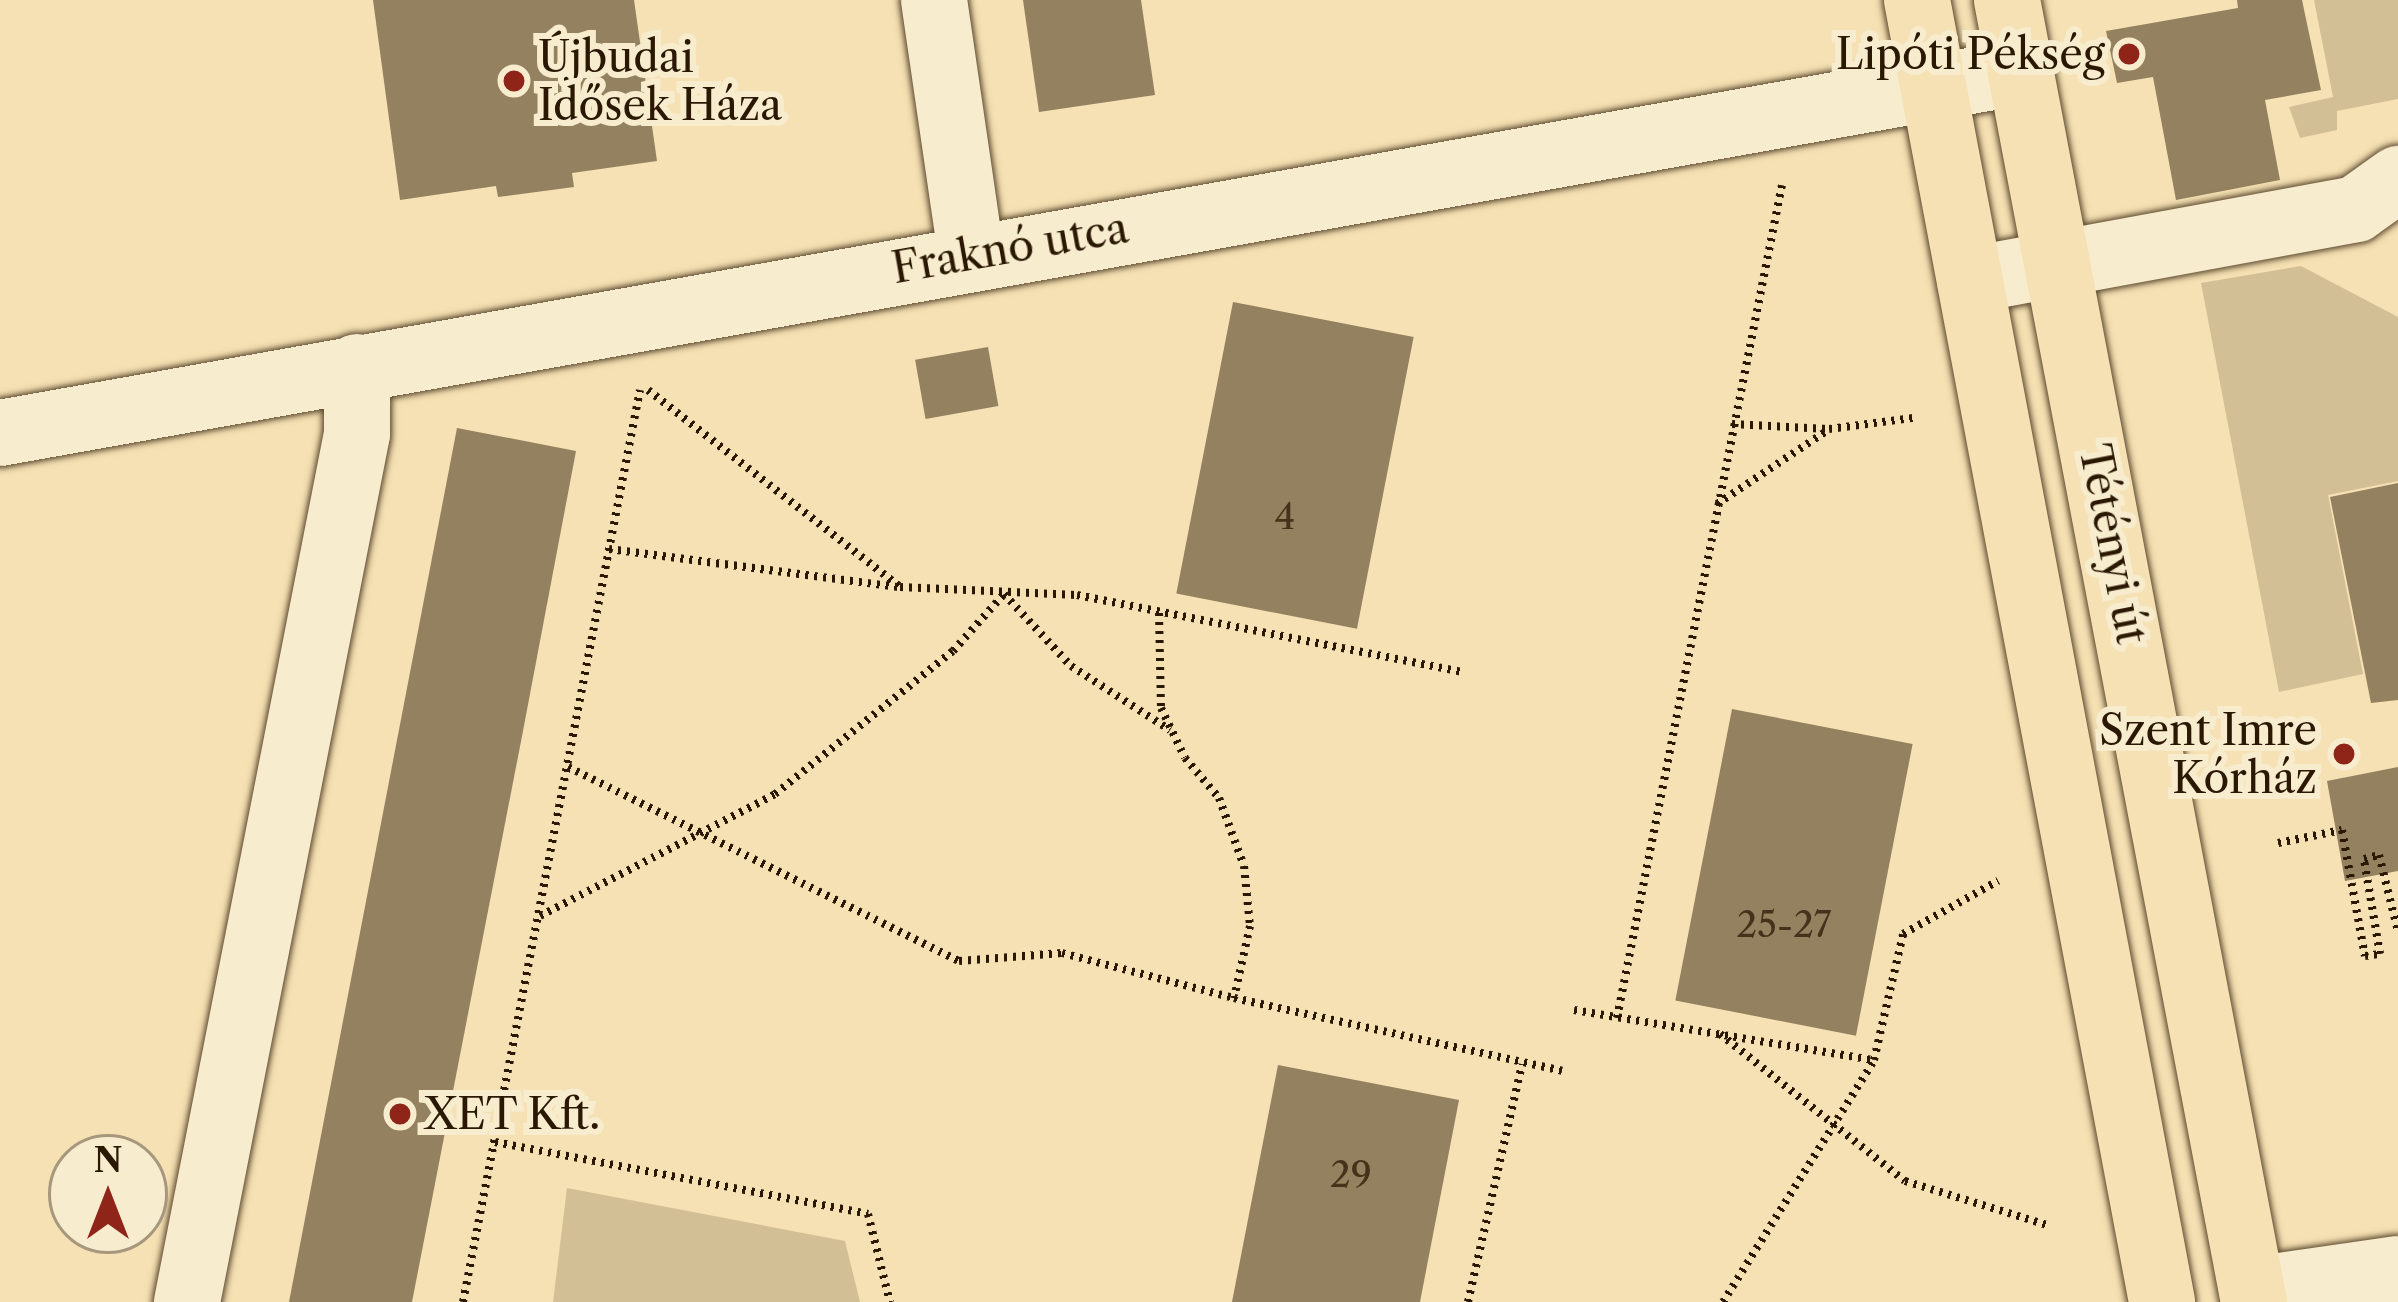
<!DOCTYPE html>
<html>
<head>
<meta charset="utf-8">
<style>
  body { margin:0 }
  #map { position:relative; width:2398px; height:1302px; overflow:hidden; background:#f5e1b3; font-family:"Libre Caslon Text",serif }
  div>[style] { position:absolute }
  .green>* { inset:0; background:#d2bf95 }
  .building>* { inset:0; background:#94815f; transform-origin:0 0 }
  .path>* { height:8px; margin-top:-4px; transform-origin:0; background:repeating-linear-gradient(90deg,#2a1803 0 3px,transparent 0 9px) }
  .roads { filter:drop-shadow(0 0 3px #5d4a2f) drop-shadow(0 0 3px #5d4a2f) }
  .minor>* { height:66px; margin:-33px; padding:0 33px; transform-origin:33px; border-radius:33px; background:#f8ecce }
  .major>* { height:66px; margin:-33px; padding:0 33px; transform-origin:33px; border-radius:33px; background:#f5e1b3 }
  .dots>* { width:33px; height:33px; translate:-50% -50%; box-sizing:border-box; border:6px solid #f8ecce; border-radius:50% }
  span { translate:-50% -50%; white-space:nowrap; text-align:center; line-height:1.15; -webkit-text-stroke:12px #f8ecce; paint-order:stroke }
  .number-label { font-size:36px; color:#44321a }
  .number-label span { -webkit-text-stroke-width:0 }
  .poi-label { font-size:42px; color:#2a1803 }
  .right { translate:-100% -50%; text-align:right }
  .left { translate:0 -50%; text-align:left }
  .street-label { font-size:42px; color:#2a1803 }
  .north { position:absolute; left:48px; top:1134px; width:120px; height:120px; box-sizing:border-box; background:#f8ecce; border:3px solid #a6977d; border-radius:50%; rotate:0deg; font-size:33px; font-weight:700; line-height:48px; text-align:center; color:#2a1803 }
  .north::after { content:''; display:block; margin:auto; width:42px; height:54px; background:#8f2418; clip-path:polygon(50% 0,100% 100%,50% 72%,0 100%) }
</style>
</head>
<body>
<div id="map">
  <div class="green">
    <i style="clip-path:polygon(2314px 0,2398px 0,2398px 99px,2337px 111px,2337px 130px,2300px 138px,2289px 107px,2333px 97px)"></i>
    <i style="clip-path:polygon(2301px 266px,2398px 317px,2398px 481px,2328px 495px,2363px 674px,2279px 692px,2201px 283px)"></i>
    <i style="clip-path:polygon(567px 1188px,845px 1241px,860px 1302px,553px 1302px)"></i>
  </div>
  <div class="building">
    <i style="clip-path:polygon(373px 0,634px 0,657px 161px,572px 173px,574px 187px,498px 197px,496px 186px,400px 200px)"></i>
    <i style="clip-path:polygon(1023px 0,1141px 0,1155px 95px,1039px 112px)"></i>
    <i style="clip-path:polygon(2237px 0,2302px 0,2321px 90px,2265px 100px,2280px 180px,2176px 200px,2153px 77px,2117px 83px,2106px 31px,2238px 8px)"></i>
    <i style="left:1233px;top:302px;width:184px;height:297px;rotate:11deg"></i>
    <i style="left:988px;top:347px;width:60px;height:74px;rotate:80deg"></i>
    <i style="clip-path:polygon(457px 428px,576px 451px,523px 731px,412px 1302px,289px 1302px)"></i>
    <i style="clip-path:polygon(2398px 483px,2398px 700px,2371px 703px,2330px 497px)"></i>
    <i style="left:1732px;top:709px;width:184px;height:297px;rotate:11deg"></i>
    <i style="clip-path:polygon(2398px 767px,2398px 871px,2345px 881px,2327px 781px)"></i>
    <i style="clip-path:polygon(1278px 1065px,1459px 1100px,1420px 1302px,1232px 1302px)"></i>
  </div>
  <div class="path">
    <i style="left:648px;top:390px;width:320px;rotate:38deg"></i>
    <i style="left:900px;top:587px;width:177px;rotate:2.6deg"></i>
    <i style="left:1077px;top:595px;width:395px;rotate:11.3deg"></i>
    <i style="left:1732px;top:424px;width:97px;rotate:3deg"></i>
    <i style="left:1829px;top:429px;width:85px;rotate:-7.5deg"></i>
    <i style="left:1717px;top:504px;width:133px;rotate:-33.7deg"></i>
    <i style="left:609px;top:549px;width:292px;rotate:7.5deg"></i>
    <i style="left:1159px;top:613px;width:95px;rotate:88.8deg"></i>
    <i style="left:1161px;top:708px;width:55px;rotate:64.4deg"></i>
    <i style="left:1185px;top:758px;width:52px;rotate:49.6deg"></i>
    <i style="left:1219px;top:798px;width:72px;rotate:69.8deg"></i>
    <i style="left:1244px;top:866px;width:60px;rotate:84.3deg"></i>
    <i style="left:1250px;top:926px;width:74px;rotate:102.5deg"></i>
    <i style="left:1234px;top:998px;width:336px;rotate:12.5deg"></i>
    <i style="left:568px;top:767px;width:436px;rotate:26.4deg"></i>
    <i style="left:959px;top:961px;width:103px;rotate:-4.4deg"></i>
    <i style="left:1062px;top:953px;width:178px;rotate:14.7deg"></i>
    <i style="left:2278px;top:843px;width:65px;rotate:-11.5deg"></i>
    <i style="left:2342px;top:830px;width:128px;rotate:79.7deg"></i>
    <i style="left:2365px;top:956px;width:15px;rotate:-8deg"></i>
    <i style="left:2380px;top:954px;width:96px;rotate:-99.6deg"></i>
    <i style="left:2364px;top:859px;width:16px;rotate:-15deg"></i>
    <i style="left:2379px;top:855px;width:78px;rotate:76deg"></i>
    <i style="left:540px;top:916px;width:265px;rotate:-27.4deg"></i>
    <i style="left:775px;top:794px;width:228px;rotate:-38.8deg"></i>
    <i style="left:953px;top:651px;width:76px;rotate:-48.2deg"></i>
    <i style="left:1004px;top:594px;width:98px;rotate:47.1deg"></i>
    <i style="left:1071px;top:666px;width:118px;rotate:32.9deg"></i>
    <i style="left:1574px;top:1010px;width:304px;rotate:9.5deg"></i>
    <i style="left:1617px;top:1018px;width:849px;rotate:-78.8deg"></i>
    <i style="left:1720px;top:1034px;width:236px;rotate:38.5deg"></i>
    <i style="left:1905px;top:1181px;width:149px;rotate:17.2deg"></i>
    <i style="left:495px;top:1142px;width:380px;rotate:10.9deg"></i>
    <i style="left:868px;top:1214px;width:91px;rotate:76deg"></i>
    <i style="left:463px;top:1302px;width:929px;rotate:-79.02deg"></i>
    <i style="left:1468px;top:1302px;width:244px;rotate:-77.2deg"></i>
    <i style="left:1723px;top:1302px;width:285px;rotate:-58deg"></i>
    <i style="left:1874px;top:1060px;width:129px;rotate:-77deg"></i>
    <i style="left:1903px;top:934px;width:109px;rotate:-29.2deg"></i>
  </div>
  <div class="roads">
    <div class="minor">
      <i style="left:934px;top:0;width:257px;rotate:81.7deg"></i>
      <i style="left:1970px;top:280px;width:392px;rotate:-10.4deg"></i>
      <i style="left:2356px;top:209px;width:52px;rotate:-35.5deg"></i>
      <i style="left:0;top:433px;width:2053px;rotate:-10.13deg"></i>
      <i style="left:2252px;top:1290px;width:148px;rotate:-8.2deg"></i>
      <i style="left:187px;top:1302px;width:884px;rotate:-78.92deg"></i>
      <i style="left:357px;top:434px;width:67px;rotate:-90deg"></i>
    </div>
    <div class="major">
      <i style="left:1917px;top:0;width:1325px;rotate:79.34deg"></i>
      <i style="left:2007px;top:0;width:1325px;rotate:79.26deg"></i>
    </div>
  </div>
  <div class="dots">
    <i style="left:2129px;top:54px;background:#8f2418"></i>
    <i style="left:514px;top:81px;background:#8f2418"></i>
    <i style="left:2344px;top:754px;background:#8f2418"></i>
    <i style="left:400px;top:1114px;background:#8f2418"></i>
  </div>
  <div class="number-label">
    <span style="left:1285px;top:517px">4</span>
    <span style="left:1784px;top:925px">25-27</span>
    <span style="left:1351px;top:1175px">29</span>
  </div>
  <div class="poi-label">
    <span class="right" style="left:2105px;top:54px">Lipóti Pékség</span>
    <span class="left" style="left:538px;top:81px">Újbudai<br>Idősek Háza</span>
    <span class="right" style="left:2317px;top:754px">Szent Imre<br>Kórház</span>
    <span class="left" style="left:424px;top:1114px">XET Kft.</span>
  </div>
  <div class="street-label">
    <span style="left:1010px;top:248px;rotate:-10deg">Fraknó utca</span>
    <span style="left:2113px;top:544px;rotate:79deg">Tétényi út</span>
  </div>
  <div class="north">N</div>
</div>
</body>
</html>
